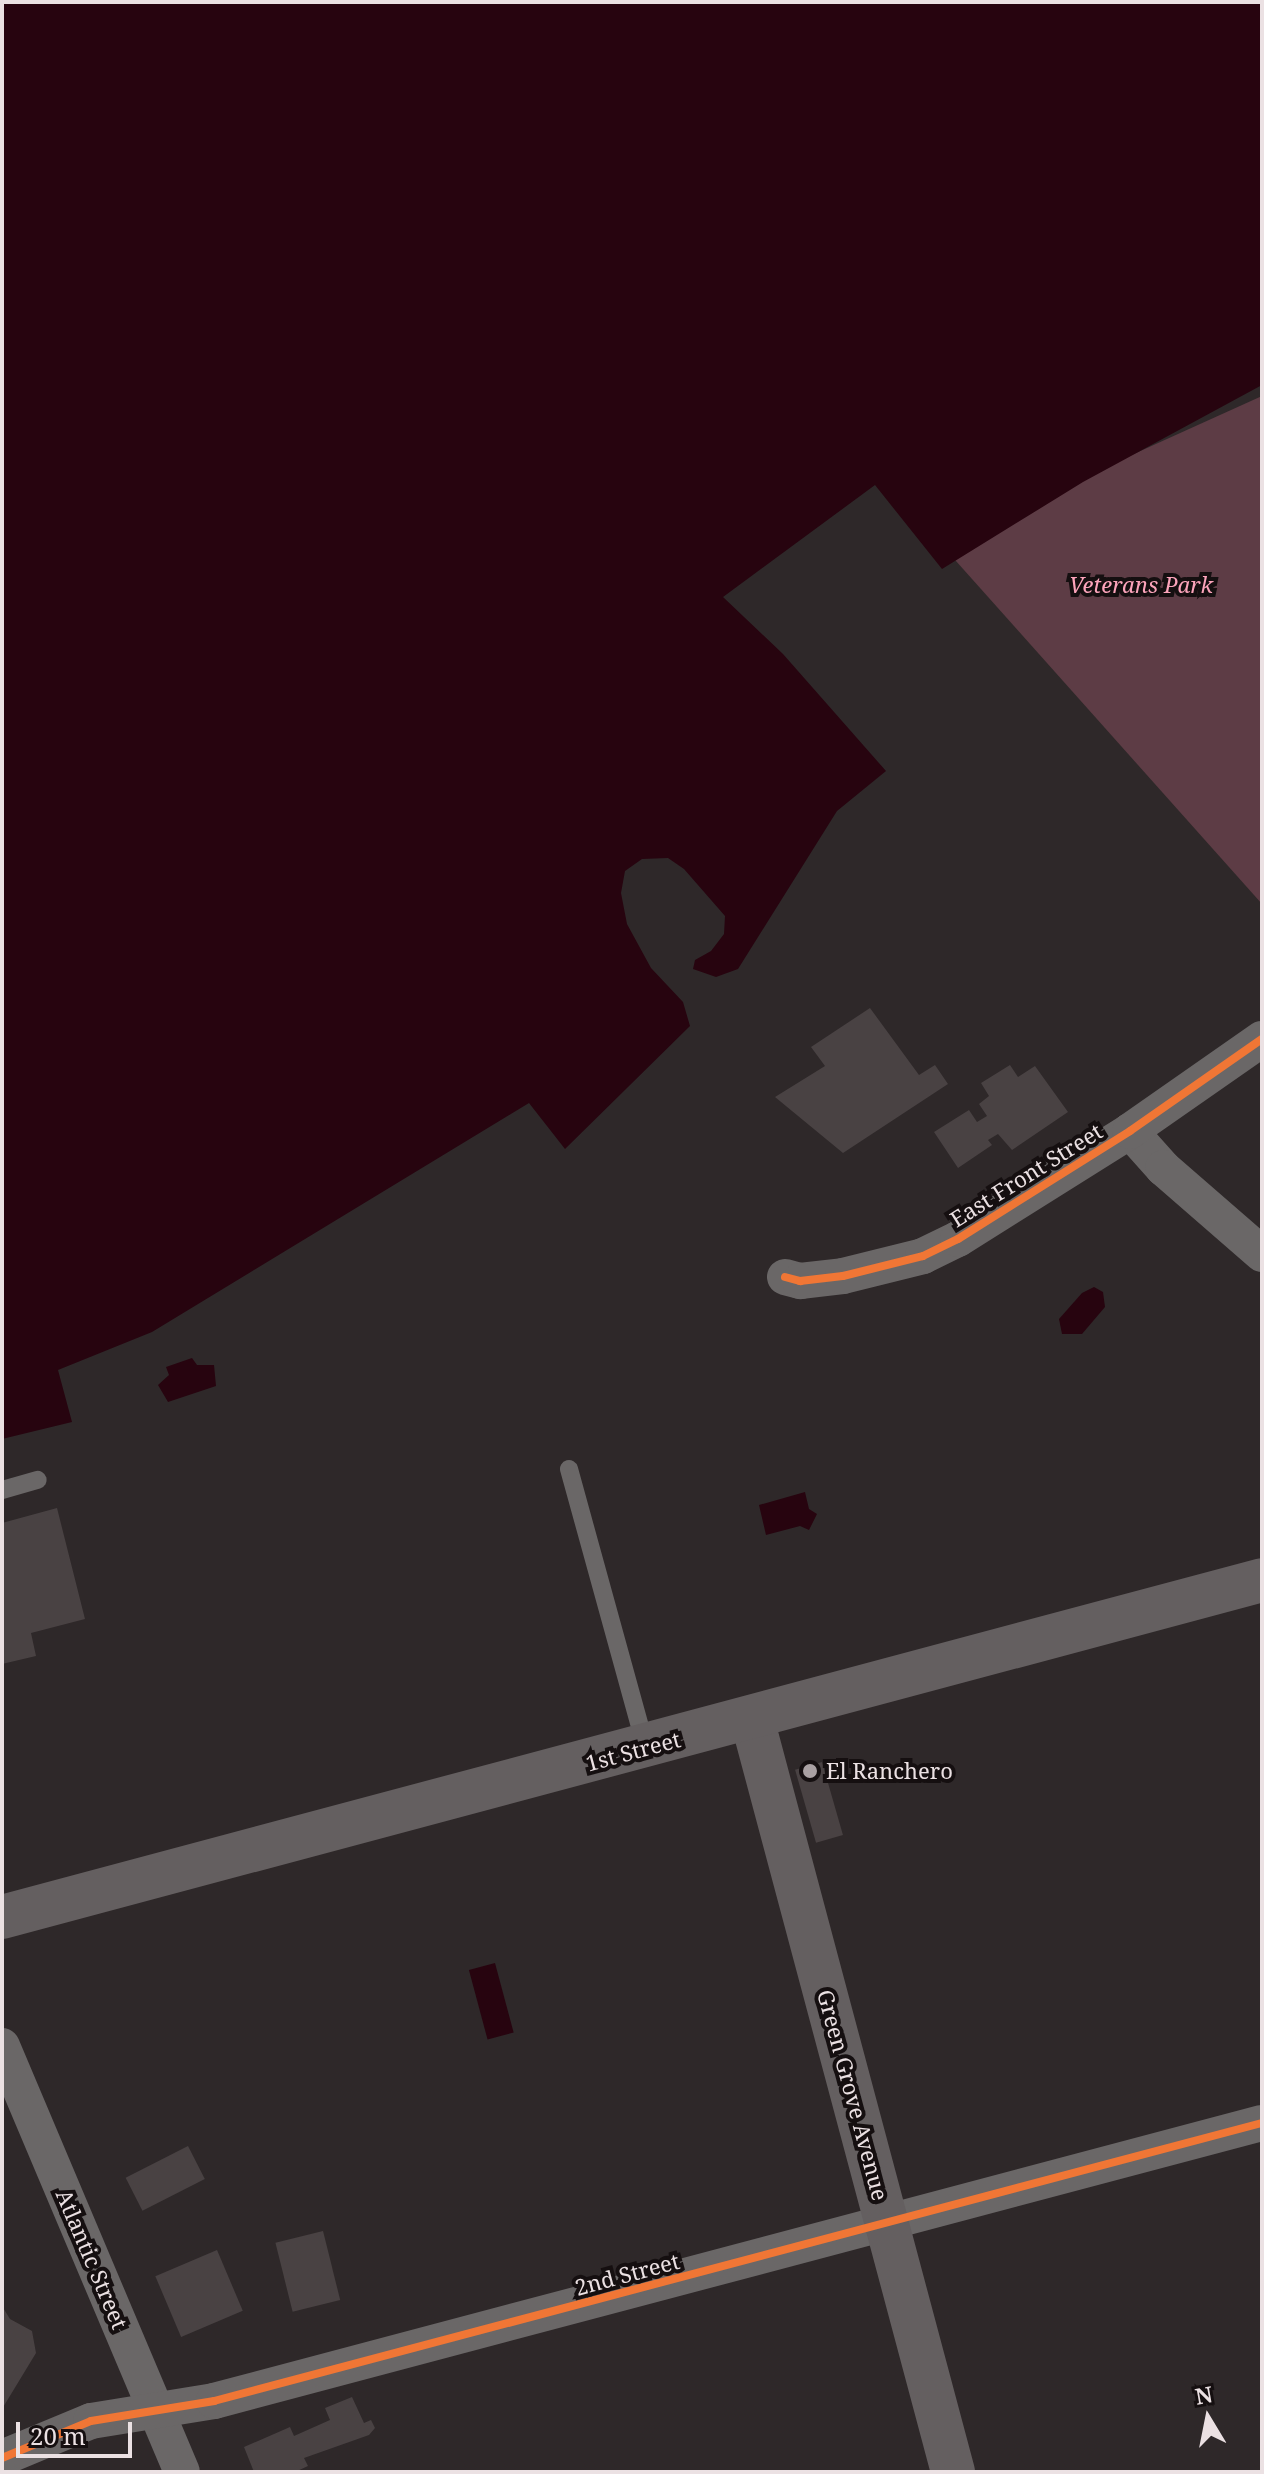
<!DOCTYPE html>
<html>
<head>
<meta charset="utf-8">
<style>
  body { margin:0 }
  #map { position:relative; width:1264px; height:2474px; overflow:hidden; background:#2e2829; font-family:"Noto Serif",serif }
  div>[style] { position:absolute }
  .green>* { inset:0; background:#5d3c45 }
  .water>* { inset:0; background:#27040f; transform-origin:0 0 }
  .building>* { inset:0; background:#494243; transform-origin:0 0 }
  .lane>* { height:18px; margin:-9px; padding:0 9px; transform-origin:9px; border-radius:9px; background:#6a6767 }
  .street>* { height:36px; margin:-18px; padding:0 18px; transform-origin:18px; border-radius:18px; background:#6a6767 }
  .secondary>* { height:44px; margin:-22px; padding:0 22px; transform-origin:22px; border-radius:22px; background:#645f60 }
  .cycleway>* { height:8px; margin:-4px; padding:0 4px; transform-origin:4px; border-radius:4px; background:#f07635 }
  .dots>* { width:22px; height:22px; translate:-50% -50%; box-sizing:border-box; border:4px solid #150f10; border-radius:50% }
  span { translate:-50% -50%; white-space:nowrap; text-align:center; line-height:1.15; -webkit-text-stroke:8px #150f10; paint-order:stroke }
  .park-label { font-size:22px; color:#fca4bb; font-style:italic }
  .street-label { font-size:22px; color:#ebe1e3 }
  .poi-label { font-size:22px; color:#ebe1e3 }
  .left { translate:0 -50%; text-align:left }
  .frame { position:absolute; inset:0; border:4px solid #ebe1e3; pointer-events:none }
  .north { position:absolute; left:1168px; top:2378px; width:80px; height:80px; -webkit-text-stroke:6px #150f10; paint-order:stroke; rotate:350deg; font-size:22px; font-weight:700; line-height:32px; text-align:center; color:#ebe1e3 }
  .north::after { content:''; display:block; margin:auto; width:28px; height:36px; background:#ebe1e3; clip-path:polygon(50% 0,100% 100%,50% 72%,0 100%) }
  .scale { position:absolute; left:16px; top:2422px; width:116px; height:36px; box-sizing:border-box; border:4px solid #ebe1e3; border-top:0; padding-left:10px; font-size:24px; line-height:28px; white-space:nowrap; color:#ebe1e3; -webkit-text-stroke:6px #150f10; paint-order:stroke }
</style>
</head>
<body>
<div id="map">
  <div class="green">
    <i style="clip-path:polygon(1262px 396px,1262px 904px,939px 542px)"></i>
  </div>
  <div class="water">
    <i style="clip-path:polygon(2px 2px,1262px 2px,1262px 385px,1083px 482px,942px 569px,875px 485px,723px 597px,783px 654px,886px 771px,837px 811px,738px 969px,716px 977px,693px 969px,695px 960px,711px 951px,724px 934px,725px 916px,684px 869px,668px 858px,642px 859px,625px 871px,621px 893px,627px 924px,651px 968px,683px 1002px,690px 1026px,565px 1149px,529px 1103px,152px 1332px,58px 1370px,72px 1422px,2px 1439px)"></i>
    <i style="clip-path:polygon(1094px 1287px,1103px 1292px,1105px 1307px,1082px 1334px,1062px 1334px,1059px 1319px,1082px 1293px)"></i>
    <i style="clip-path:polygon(192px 1358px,197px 1365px,214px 1365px,216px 1386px,168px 1402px,158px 1385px,169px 1375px,166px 1367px)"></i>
    <i style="clip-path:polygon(805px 1492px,809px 1509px,817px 1514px,809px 1530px,800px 1526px,766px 1535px,759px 1505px)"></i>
    <i style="left:495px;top:1963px;width:72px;height:27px;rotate:75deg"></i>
  </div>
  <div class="building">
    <i style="clip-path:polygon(870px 1008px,919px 1075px,935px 1065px,948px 1084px,843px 1153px,775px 1097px,825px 1066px,811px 1047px)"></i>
    <i style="clip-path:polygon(1010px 1065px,1018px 1077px,1035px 1066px,1068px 1112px,1012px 1150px,998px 1134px,988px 1140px,992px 1145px,958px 1168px,934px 1132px,969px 1110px,977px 1122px,987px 1116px,979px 1104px,989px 1096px,981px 1083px)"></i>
    <i style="clip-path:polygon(57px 1508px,85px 1619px,31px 1633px,36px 1656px,2px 1664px,2px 1523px)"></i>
    <i style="left:822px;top:1762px;width:76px;height:28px;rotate:74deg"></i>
    <i style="left:188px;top:2146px;width:37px;height:70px;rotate:63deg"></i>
    <i style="left:323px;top:2231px;width:71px;height:49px;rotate:76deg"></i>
    <i style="left:217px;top:2250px;width:66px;height:67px;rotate:67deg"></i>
    <i style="clip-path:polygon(2px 2306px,10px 2319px,32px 2331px,36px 2353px,2px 2409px)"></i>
    <i style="clip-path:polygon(352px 2397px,364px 2423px,371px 2420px,375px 2428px,369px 2435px,304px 2458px,308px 2466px,295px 2472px,254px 2472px,244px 2447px,290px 2427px,294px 2436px,330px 2420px,325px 2408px)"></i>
  </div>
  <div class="lane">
    <i style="left:569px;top:1469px;width:286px;rotate:74.6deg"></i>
    <i style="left:2px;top:1490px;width:37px;rotate:-16deg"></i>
  </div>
  <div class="street">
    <i style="left:1130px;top:1131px;width:50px;rotate:48.3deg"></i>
    <i style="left:1163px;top:1168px;width:131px;rotate:41deg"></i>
    <i style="left:785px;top:1277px;width:16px;rotate:15deg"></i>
    <i style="left:800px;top:1281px;width:43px;rotate:-6.6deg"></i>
    <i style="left:843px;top:1276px;width:82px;rotate:-14deg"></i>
    <i style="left:923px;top:1256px;width:39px;rotate:-26deg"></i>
    <i style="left:958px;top:1239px;width:203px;rotate:-32.1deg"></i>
    <i style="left:1130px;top:1131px;width:161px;rotate:-34.9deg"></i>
    <i style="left:2px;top:2046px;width:462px;rotate:67.1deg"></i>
    <i style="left:2px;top:2458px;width:96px;rotate:-22.6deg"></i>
    <i style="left:91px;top:2421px;width:125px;rotate:-9.2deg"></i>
    <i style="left:214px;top:2401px;width:1084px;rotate:-14.86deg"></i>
  </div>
  <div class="secondary">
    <i style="left:752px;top:1719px;width:779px;rotate:75.05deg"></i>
    <i style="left:2px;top:1917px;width:1304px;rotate:-14.97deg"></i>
  </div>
  <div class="cycleway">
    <i style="left:785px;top:1277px;width:16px;rotate:15deg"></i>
    <i style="left:800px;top:1281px;width:43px;rotate:-6.6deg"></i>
    <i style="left:843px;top:1276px;width:82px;rotate:-14deg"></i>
    <i style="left:923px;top:1256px;width:39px;rotate:-26deg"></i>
    <i style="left:958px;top:1239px;width:203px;rotate:-32.1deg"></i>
    <i style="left:1130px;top:1131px;width:161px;rotate:-34.9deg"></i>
    <i style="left:2px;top:2458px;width:96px;rotate:-22.6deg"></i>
    <i style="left:91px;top:2421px;width:125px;rotate:-9.2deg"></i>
    <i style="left:214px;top:2401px;width:1084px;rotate:-14.86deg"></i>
  </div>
  <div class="dots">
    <i style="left:810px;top:1771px;background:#a9a0a2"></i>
  </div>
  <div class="park-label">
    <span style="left:1141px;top:585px">Veterans Park</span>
  </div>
  <div class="street-label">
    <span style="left:1026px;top:1175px;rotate:-32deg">East Front Street</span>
    <span style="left:633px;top:1751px;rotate:-15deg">1st Street</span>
    <span style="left:853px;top:2095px;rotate:75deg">Green Grove Avenue</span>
    <span style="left:92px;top:2259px;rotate:67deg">Atlantic Street</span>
    <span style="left:627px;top:2274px;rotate:-15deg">2nd Street</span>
  </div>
  <div class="poi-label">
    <span class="left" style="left:826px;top:1771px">El Ranchero</span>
  </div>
  <div class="frame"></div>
  <div class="north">N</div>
  <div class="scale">20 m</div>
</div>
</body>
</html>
